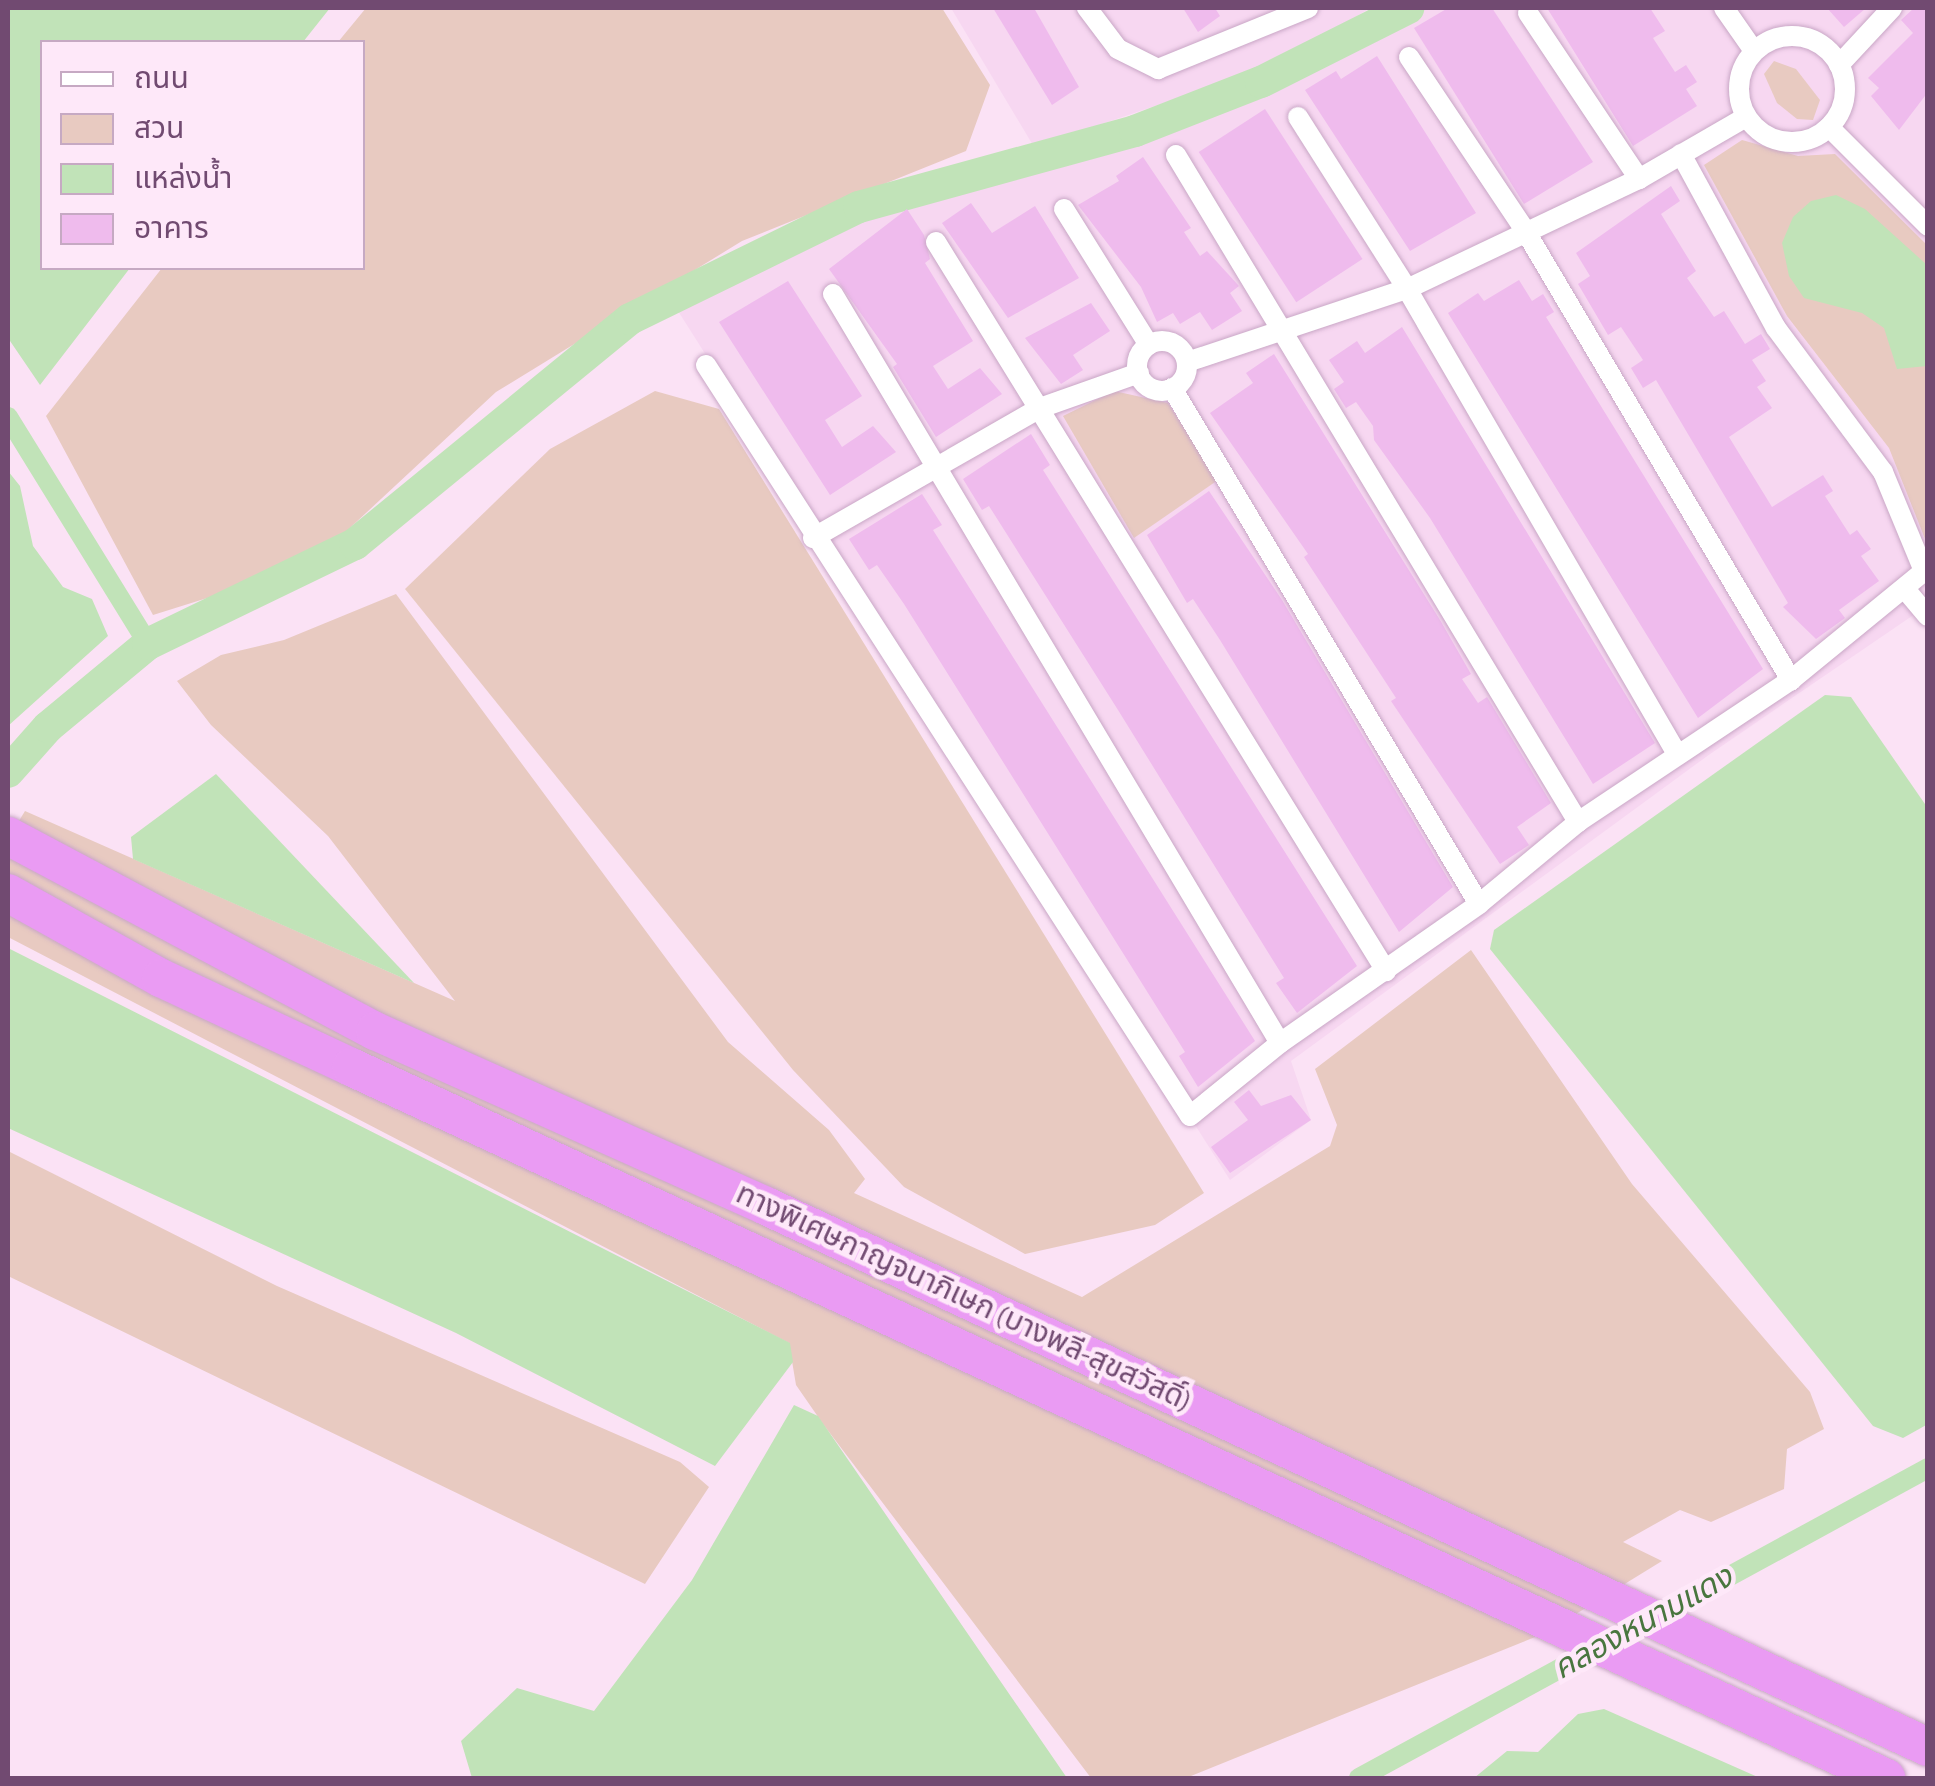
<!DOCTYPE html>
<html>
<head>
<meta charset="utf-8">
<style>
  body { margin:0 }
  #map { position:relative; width:1935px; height:1786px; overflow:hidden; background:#fbe2f5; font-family:"Alegreya Sans","Noto Sans Thai",sans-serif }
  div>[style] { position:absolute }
  .residential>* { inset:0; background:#f7d7f1 }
  .green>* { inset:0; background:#e8cac1 }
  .water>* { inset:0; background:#c1e3b8 }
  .canal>* { height:20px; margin:-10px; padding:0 10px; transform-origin:10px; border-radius:10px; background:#c1e3b8 }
  .river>* { height:32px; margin:-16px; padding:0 16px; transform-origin:16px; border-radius:16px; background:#c1e3b8 }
  .building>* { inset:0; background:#efbbed; transform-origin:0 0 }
  .roads { filter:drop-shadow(0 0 2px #c9a7c6) drop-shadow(0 0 2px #c9a7c6) }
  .minor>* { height:20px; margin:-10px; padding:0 10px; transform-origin:10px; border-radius:10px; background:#fff }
  .minor>.ring { margin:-10px; padding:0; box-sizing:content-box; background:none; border:20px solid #fff; border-radius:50% }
  .motorway>* { height:38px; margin:-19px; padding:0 19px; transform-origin:19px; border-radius:19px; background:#ea9bf3 }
  span { translate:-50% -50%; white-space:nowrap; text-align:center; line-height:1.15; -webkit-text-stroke:9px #fee8f9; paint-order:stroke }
  .street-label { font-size:30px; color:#714a71 }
  .water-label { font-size:32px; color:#49763f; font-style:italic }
  .frame { position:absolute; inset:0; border:10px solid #714a71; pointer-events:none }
  .legend { position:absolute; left:40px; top:40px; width:325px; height:230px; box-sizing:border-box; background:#fee8f9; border:2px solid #c6a9c3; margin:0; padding:12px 18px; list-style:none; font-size:30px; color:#714a71 }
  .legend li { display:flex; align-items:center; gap:20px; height:50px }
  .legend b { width:50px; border:2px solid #c6a9c3 }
</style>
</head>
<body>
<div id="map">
  <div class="residential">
    <i style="clip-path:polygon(951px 8px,1370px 8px,1276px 65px,1034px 147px)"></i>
    <i style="clip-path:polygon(1417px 8px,1927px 8px,1927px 628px,1915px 614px,1710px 754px,1291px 1061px,1311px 1120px,1230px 1180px,678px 311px,863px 219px,1047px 168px,1287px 81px)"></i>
  </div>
  <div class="green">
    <i style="clip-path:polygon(366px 8px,942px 8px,990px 85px,966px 151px,742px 241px,496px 392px,309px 566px,153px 615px,46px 416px,162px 268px,362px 268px,362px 42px,338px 42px)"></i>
    <i style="clip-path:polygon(1774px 61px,1796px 69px,1820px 100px,1813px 120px,1797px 119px,1777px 103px,1764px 74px)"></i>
    <i style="clip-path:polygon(1742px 140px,1798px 156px,1835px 154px,1927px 245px,1927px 544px,1889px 448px,1787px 316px,1704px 165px)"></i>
    <i style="clip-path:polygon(655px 391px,719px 409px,1204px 1193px,1155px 1225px,1025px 1254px,904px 1187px,793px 1070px,405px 589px,550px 449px)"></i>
    <i style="clip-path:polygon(1114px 391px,1168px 403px,1218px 480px,1134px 538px,1063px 416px)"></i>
    <i style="clip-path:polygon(396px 594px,728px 1042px,829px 1130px,865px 1179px,854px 1193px,1082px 1297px,1330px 1146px,1337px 1125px,1315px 1069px,1471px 950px,1632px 1184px,1810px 1392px,1824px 1429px,1787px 1449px,1784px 1489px,1711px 1522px,1680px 1510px,1623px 1542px,1662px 1561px,1545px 1633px,1186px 1778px,1091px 1778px,823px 1424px,796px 1385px,789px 1343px,8px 937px,8px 839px,25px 811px,455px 1001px,328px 836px,211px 725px,177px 681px,221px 655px,284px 640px)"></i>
    <i style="clip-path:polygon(8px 1151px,277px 1286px,680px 1462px,709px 1487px,645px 1584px,8px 1276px)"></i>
  </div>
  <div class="water">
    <i style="clip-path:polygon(8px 8px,330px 8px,303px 42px,42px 42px,42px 268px,130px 268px,40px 385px,8px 338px)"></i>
    <i style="clip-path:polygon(1836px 195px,1865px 209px,1927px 265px,1927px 366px,1897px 369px,1884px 328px,1862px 313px,1804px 298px,1789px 276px,1782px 243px,1793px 217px,1811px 201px)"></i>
    <i style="clip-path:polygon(8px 471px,20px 486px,33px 546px,63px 587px,92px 599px,108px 636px,8px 726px)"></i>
    <i style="clip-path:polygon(1825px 695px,1851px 697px,1927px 807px,1928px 1424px,1903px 1438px,1873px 1426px,1490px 949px,1494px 930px)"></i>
    <i style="clip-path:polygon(216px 774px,414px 983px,133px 859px,131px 837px)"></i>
    <i style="clip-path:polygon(8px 948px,790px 1343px,793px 1362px,715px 1466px,456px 1333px,8px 1128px)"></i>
    <i style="clip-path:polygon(794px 1405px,818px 1416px,1067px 1778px,472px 1778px,461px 1741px,517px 1688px,594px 1711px,692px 1580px)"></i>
    <i style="clip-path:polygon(1604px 1709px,1760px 1778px,1474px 1778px,1507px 1751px,1538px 1752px,1578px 1714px)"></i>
  </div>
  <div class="canal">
    <i style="left:8px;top:417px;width:267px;rotate:58.3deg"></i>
    <i style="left:1359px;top:1778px;width:648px;rotate:-28.58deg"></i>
  </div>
  <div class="river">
    <i style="left:8px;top:772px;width:60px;rotate:-48.4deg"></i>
    <i style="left:48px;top:727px;width:130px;rotate:-39.7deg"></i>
    <i style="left:148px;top:644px;width:230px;rotate:-25.8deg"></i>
    <i style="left:355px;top:544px;width:355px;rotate:-39.3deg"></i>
    <i style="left:630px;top:319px;width:255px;rotate:-26.1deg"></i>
    <i style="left:859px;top:207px;width:286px;rotate:-15.4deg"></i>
    <i style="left:1135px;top:131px;width:135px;rotate:-21.3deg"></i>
    <i style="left:1261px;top:82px;width:165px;rotate:-26.7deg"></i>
  </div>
  <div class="building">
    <i style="clip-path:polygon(993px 8px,1034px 8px,1079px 87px,1052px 105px)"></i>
    <i style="clip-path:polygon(1183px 8px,1215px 8px,1220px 16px,1198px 32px)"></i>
    <i style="clip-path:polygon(1448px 8px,1492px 8px,1593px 162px,1524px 204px,1414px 28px)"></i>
    <i style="clip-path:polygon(1547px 8px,1650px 8px,1665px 31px,1653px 38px,1675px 72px,1686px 65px,1697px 82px,1686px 89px,1697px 106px,1633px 146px)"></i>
    <i style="clip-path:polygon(1827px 8px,1866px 8px,1844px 27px)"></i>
    <i style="clip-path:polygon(1914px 8px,1928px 8px,1928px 92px,1899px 130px,1871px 96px,1879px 88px,1868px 78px,1913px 33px,1901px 20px)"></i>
    <i style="clip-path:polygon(1377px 56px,1476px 213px,1410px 251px,1305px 90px,1336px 71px,1341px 79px)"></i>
    <i style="left:1265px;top:109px;width:179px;height:79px;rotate:57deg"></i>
    <i style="clip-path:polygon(1143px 157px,1191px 228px,1184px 232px,1200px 256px,1207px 251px,1239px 286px,1230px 293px,1242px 311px,1212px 330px,1200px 312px,1180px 324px,1173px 313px,1157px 322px,1141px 287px,1078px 205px,1119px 181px,1116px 176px)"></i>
    <i style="clip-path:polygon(1671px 186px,1680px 201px,1661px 214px,1696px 271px,1687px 278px,1714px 317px,1724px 311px,1745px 344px,1761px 334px,1770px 349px,1752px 360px,1766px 381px,1757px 387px,1772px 408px,1729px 437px,1772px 507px,1823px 475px,1833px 491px,1825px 496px,1850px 535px,1857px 530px,1871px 549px,1861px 556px,1879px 581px,1839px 610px,1845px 618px,1816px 639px,1783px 607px,1788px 603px,1656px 380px,1643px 388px,1631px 368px,1643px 360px,1621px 327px,1608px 335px,1578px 284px,1590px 276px,1576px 253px)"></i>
    <i style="clip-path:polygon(971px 203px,992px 233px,1035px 206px,1079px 278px,1008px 318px,942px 223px)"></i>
    <i style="clip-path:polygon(907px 209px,924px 235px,930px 259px,925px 263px,973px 341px,933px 366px,948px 389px,980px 368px,1002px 394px,936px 437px,893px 367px,897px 364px,829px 269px)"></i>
    <i style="clip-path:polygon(1519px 280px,1532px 301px,1543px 294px,1554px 312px,1546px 317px,1763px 669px,1698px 718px,1448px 313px,1478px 293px,1484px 301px)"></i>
    <i style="clip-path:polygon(788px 281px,862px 396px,825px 420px,842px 447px,873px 426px,896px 452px,830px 495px,719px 322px)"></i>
    <i style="clip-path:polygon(1091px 303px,1110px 331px,1073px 355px,1083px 370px,1061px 384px,1025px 338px)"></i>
    <i style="clip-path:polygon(1402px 327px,1655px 743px,1593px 784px,1430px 518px,1374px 440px,1373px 426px,1356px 402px,1346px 408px,1334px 389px,1344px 382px,1329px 360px,1357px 341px,1365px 353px)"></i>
    <i style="clip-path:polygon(1274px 354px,1440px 620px,1471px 674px,1462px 679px,1478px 703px,1487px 697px,1551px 803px,1517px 827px,1529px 845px,1500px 864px,1391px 701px,1396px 698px,1304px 557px,1308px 554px,1210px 413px,1253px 383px,1246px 373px)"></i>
    <i style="clip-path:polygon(1031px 434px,1050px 465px,1043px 470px,1357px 966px,1297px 1013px,1276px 983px,1284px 978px,1118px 710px,989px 506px,982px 510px,963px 479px)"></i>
    <i style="clip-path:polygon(1209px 491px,1282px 600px,1453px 887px,1399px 932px,1220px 640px,1193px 599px,1187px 603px,1147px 535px)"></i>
    <i style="clip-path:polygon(922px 494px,942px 525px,933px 530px,1255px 1041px,1198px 1087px,1179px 1056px,1185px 1052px,904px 604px,877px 565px,869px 570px,849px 539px)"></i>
    <i style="clip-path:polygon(1249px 1090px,1261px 1106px,1291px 1095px,1311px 1120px,1230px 1173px,1211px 1147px,1248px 1120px,1234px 1102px)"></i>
  </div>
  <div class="roads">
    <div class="minor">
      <i style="left:1087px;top:8px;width:51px;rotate:52.9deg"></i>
      <i style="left:1118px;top:49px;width:45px;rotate:26.6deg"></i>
      <i style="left:1158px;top:69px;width:162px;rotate:-22.1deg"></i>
      <i style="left:1724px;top:8px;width:52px;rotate:55.1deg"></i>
      <i style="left:1528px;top:13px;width:200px;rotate:56.2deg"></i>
      <i class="ring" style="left:1739px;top:36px;width:86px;height:86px"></i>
      <i style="left:1409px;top:57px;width:211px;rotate:56.2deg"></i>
      <i style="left:1526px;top:232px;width:521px;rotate:59.39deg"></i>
      <i style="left:1839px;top:65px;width:78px;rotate:-47.1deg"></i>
      <i style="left:1298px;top:117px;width:204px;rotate:57.6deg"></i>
      <i style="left:1407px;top:289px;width:538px;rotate:59.86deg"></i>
      <i style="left:1829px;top:127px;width:140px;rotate:45deg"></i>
      <i style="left:1681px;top:154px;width:198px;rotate:61.4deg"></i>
      <i style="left:1776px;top:328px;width:179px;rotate:53.4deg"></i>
      <i style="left:1883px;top:472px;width:107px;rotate:67.5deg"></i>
      <i style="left:1176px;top:155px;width:779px;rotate:58.92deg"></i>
      <i style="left:1064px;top:209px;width:160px;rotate:58deg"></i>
      <i style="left:936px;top:242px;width:857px;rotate:58.31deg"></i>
      <i style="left:833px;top:294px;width:872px;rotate:59.17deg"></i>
      <i class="ring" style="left:1137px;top:341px;width:30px;height:30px"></i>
      <i style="left:1187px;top:362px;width:232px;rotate:-18.4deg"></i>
      <i style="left:1407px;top:289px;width:257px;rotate:-25.4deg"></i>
      <i style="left:1639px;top:179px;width:124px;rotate:-30.1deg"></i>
      <i style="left:706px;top:365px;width:893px;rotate:57.2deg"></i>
      <i style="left:1190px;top:1116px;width:116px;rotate:-39deg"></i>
      <i style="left:1280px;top:1043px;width:243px;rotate:-34.9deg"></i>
      <i style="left:1479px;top:904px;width:129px;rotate:-39.6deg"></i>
      <i style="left:1578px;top:822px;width:256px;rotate:-33.7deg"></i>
      <i style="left:1791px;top:680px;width:177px;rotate:-39.3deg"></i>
      <i style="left:1172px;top:388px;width:600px;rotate:59.25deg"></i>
      <i style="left:813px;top:538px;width:262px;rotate:-29.8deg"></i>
      <i style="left:1040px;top:408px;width:105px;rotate:-19.5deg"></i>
      <i style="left:1905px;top:589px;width:35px;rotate:50deg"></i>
    </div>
    <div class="motorway">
      <i style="left:8px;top:836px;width:416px;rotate:28deg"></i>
      <i style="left:375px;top:1031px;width:428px;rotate:24.1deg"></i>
      <i style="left:766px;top:1206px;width:1282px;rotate:24.97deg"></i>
      <i style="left:8px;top:893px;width:175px;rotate:29.1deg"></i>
      <i style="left:161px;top:978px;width:210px;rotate:25.1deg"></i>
      <i style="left:351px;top:1067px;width:1692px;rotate:24.85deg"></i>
    </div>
  </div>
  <div class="street-label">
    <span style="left:964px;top:1298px;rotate:25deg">ทางพิเศษกาญจนาภิเษก (บางพลี-สุขสวัสดิ์)</span>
  </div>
  <div class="water-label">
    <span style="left:1643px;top:1623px;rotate:-29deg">คลองหนามแดง</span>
  </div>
  <div class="frame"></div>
  <ul class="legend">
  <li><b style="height:12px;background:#fff"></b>ถนน</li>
  <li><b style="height:28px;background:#e8cac1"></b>สวน</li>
  <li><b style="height:28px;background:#c1e3b8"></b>แหล่งน้ำ</li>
  <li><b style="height:28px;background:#efbbed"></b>อาคาร</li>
  </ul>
</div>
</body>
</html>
